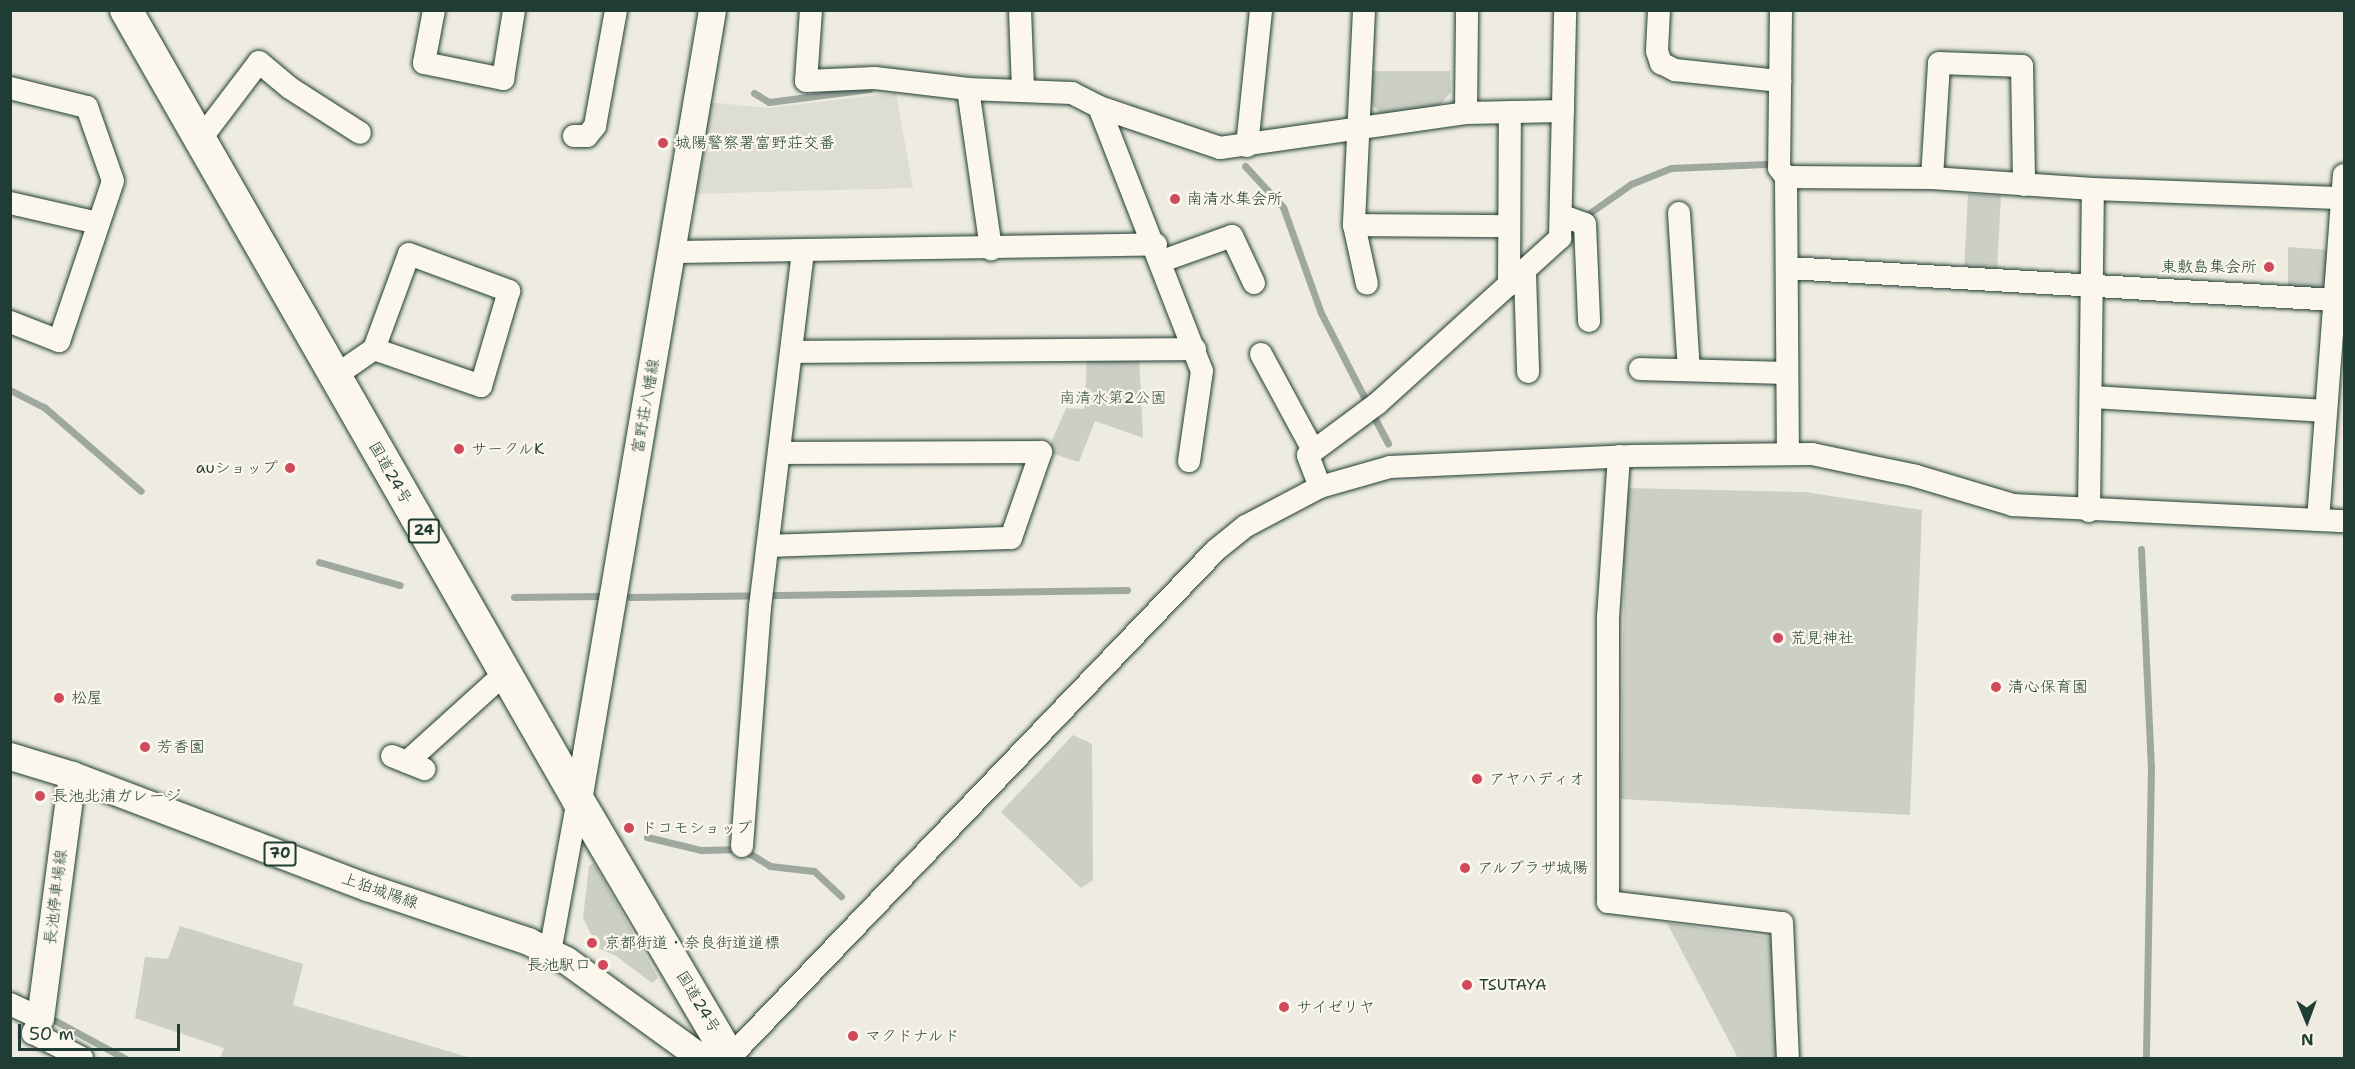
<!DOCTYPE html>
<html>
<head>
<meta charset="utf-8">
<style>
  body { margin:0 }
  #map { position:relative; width:2355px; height:1069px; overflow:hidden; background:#eeece1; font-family:"Shantell Sans","Klee One",sans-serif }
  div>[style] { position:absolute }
  .built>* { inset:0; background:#ddddd2 }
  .green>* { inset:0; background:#cbcfc4; transform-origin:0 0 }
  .stream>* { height:7px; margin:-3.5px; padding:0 3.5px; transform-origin:3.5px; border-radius:3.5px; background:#9fa89f }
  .roads { filter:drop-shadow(0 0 2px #1f3d34) drop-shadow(0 0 2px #1f3d34) }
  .minor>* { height:22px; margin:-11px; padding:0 11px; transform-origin:11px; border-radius:11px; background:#fbf7ec }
  .major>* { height:27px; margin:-13.5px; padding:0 13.5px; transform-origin:13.5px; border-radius:13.5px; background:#fbf7ec }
  .highway>* { height:32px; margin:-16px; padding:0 16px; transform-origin:16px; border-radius:16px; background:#fbf7ec }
  .dots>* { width:16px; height:16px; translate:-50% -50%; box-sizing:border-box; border:3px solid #fbf7ec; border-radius:50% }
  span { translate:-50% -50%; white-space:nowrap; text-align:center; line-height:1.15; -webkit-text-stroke:4.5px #fbf7ec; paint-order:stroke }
  .shield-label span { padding:2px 4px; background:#fbf7ec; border:2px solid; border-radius:4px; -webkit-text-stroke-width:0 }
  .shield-label { font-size:15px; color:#1f3d34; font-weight:700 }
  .poi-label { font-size:16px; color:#1f3d34 }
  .left { translate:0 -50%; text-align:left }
  .right { translate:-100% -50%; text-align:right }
  .park-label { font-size:16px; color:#415a51 }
  .street-label { font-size:16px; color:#1f3d34 }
  .frame { position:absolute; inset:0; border:12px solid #1f3d34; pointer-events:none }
  .north { position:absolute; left:2277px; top:991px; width:60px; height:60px; -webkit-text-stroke:4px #fbf7ec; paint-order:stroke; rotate:179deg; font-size:16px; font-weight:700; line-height:24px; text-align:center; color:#1f3d34 }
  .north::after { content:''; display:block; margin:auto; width:21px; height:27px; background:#1f3d34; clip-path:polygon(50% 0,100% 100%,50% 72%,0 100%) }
  .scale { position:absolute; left:18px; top:1024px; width:162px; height:27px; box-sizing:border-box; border:3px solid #1f3d34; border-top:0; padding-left:8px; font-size:18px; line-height:21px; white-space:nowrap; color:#1f3d34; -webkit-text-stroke:4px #fbf7ec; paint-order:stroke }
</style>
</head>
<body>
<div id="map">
  <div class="built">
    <i style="clip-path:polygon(896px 93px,913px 188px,692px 194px,708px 102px,767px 108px)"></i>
  </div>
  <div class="green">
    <i style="clip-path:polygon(1371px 71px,1450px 71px,1451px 92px,1439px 106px,1382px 115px,1370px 102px)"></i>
    <i style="left:1968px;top:194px;width:33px;height:81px;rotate:3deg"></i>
    <i style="clip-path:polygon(2288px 247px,2330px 250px,2329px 276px,2319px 289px,2288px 287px)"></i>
    <i style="clip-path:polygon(1139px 356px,1143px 438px,1095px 421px,1079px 462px,1047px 452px,1066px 408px,1084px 409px,1087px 358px)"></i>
    <i style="clip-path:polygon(1625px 488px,1805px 492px,1922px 510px,1910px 815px,1621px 799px)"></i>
    <i style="clip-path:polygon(1073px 735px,1092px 744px,1093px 880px,1081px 888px,1001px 812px)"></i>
    <i style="clip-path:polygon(594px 863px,658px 978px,652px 983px,616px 956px,598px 948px,583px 918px,589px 866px)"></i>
    <i style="clip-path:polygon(1667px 923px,1774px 938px,1777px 1058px,1738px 1058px)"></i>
    <i style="clip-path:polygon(180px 926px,303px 964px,293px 1005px,471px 1058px,220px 1058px,224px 1048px,135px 1018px,145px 957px,168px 959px)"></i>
  </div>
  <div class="stream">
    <i style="left:754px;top:93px;width:17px;rotate:31deg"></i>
    <i style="left:769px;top:102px;width:101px;rotate:-7.4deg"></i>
    <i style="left:1245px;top:166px;width:56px;rotate:47.2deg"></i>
    <i style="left:1283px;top:207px;width:113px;rotate:70.3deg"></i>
    <i style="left:1321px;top:313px;width:101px;rotate:62.9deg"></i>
    <i style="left:1591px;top:212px;width:49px;rotate:-35deg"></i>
    <i style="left:1631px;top:184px;width:43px;rotate:-21.8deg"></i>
    <i style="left:1671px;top:168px;width:95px;rotate:-2.4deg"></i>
    <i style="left:10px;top:390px;width:38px;rotate:27deg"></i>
    <i style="left:44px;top:407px;width:128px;rotate:40.9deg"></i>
    <i style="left:1374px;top:417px;width:30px;rotate:62deg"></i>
    <i style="left:2141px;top:549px;width:218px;rotate:87.4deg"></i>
    <i style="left:2151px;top:767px;width:291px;rotate:91deg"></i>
    <i style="left:319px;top:562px;width:84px;rotate:15.9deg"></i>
    <i style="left:514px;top:597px;width:87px;rotate:-0.7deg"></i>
    <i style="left:630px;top:597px;width:497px;rotate:-0.8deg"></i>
    <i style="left:647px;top:837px;width:56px;rotate:13.5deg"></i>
    <i style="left:701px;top:850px;width:41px;rotate:-1.4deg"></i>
    <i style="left:742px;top:849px;width:33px;rotate:31deg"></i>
    <i style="left:770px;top:866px;width:44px;rotate:6.5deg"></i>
    <i style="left:814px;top:871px;width:37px;rotate:43deg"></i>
    <i style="left:54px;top:1020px;width:80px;rotate:28.5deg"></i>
  </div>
  <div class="roads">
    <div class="minor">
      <i style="left:434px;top:10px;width:54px;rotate:100.7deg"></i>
      <i style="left:424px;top:63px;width:81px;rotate:11.4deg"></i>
      <i style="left:503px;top:79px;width:70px;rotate:-80.9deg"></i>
      <i style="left:811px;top:10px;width:71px;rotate:94deg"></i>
      <i style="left:806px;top:81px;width:69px;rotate:-2.5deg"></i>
      <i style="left:875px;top:78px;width:94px;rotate:6.7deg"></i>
      <i style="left:968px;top:89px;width:104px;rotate:2.2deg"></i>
      <i style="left:1072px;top:93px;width:30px;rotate:27deg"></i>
      <i style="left:1099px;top:107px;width:128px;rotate:18.7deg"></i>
      <i style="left:1220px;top:148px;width:248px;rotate:-8.1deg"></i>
      <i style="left:1466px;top:113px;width:97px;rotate:-1.2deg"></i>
      <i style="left:1020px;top:10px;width:78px;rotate:87.8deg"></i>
      <i style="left:1364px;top:10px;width:215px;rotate:92.7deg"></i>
      <i style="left:1354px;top:225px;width:60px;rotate:77.6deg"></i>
      <i style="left:1659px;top:10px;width:41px;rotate:92.8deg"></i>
      <i style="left:1657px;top:51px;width:13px;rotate:72deg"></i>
      <i style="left:1661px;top:63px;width:16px;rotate:27deg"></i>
      <i style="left:1675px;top:70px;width:106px;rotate:6deg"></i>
      <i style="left:1781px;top:10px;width:158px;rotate:90.7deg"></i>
      <i style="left:1779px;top:168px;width:11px;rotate:52deg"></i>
      <i style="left:1786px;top:177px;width:277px;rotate:89.6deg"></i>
      <i style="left:10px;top:88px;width:79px;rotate:13.9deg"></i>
      <i style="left:87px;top:107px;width:78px;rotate:70.6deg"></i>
      <i style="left:113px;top:181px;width:169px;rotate:108.6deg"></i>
      <i style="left:59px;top:341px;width:53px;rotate:-158.8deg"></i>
      <i style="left:968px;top:89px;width:162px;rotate:81.8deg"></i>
      <i style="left:1099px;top:107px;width:283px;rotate:68.7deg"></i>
      <i style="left:1202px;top:371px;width:91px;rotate:98.2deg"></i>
      <i style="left:1466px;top:113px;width:103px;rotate:-89.4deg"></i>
      <i style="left:574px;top:136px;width:13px"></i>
      <i style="left:587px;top:136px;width:13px;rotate:-51deg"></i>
      <i style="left:595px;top:126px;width:118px;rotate:-79.7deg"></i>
      <i style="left:199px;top:141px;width:99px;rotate:-52.8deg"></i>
      <i style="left:259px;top:62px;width:40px;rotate:40deg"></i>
      <i style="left:290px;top:88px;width:83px;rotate:32.7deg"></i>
      <i style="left:1247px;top:146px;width:137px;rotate:-84.1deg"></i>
      <i style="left:1786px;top:177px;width:146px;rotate:0.4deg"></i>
      <i style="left:1932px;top:178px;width:161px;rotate:3.9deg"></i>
      <i style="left:2093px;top:189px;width:251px;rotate:2.1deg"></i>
      <i style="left:1932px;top:178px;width:115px;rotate:-86.5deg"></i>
      <i style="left:1939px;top:63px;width:83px;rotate:2.1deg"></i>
      <i style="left:2022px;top:66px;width:119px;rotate:89deg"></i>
      <i style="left:10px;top:203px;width:90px;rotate:12.8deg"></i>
      <i style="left:1679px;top:213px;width:157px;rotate:86.4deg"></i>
      <i style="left:1563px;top:216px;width:23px;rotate:20deg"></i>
      <i style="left:1585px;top:224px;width:97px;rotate:87.6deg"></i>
      <i style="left:1354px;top:225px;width:155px;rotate:0.4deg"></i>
      <i style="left:672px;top:252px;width:484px;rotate:-0.9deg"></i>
      <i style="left:1162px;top:261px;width:74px;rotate:-19.7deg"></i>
      <i style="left:1232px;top:236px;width:52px;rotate:64.9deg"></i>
      <i style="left:1788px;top:268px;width:549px;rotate:3.34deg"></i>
      <i style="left:1525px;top:274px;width:98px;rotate:88.2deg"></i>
      <i style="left:1509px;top:285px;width:173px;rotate:-89.7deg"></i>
      <i style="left:793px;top:352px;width:402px;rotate:-0.4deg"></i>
      <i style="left:1261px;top:354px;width:109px;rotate:61.6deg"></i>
      <i style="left:1640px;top:369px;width:145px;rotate:1.6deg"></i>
      <i style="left:335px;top:376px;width:47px;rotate:-34.7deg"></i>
      <i style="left:374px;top:349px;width:101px;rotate:-69.8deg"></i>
      <i style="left:409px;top:254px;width:107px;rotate:20.3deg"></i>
      <i style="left:509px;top:291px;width:99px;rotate:106.4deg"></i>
      <i style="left:481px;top:386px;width:113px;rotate:-160.9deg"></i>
      <i style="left:2091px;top:397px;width:233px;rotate:3.4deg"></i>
      <i style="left:1619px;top:456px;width:161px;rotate:93.9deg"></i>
      <i style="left:1608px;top:617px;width:285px;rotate:90deg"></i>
      <i style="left:1608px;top:902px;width:175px;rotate:6.9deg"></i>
      <i style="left:1782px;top:923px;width:135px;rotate:87.5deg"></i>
      <i style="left:1320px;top:487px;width:34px;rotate:-111deg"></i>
      <i style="left:1308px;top:455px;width:87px;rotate:-36.6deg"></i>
      <i style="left:1378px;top:403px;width:246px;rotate:-42.2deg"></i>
      <i style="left:1560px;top:238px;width:228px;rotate:-88.7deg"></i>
      <i style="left:2089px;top:511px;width:322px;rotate:-89.3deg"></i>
      <i style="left:2318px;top:520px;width:346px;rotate:-85.7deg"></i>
      <i style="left:769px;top:546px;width:242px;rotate:-1.9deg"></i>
      <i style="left:1011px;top:538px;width:91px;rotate:-70.8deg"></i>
      <i style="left:1041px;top:452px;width:261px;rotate:179.8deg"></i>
      <i style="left:392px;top:756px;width:35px;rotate:22deg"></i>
      <i style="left:407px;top:762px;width:132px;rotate:-42.2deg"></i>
      <i style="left:742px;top:846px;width:240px;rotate:-85.7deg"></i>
      <i style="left:760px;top:607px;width:358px;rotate:-83.1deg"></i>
      <i style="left:550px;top:952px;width:155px;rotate:-79.6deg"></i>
      <i style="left:10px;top:1004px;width:33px;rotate:25deg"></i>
      <i style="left:40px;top:1018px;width:17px;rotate:115deg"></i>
      <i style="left:33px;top:1033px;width:55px;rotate:27deg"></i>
      <i style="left:730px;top:1057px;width:702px;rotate:-46.21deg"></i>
      <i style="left:1216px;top:550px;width:38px;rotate:-39deg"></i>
      <i style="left:1246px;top:526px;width:84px;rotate:-27.8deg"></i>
      <i style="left:1320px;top:487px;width:73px;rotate:-15.9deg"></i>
      <i style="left:1390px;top:467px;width:242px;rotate:-2.6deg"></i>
      <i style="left:1632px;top:456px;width:180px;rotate:-0.6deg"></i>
      <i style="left:1812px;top:454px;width:106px;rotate:11.9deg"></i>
      <i style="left:1916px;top:476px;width:101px;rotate:16.6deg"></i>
      <i style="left:2013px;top:505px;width:331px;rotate:2.8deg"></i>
    </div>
    <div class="major">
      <i style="left:10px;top:756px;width:65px;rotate:17deg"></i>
      <i style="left:72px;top:775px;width:316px;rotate:20.8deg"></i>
      <i style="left:367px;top:887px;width:170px;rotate:18.5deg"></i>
      <i style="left:528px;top:941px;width:42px;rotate:26.6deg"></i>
      <i style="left:566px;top:960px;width:162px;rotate:35.9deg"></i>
      <i style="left:697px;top:1055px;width:33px;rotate:3deg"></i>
      <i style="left:578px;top:800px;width:801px;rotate:-80.37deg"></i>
      <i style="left:40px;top:1018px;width:245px;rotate:-82.5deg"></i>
    </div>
    <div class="highway">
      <i style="left:126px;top:10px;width:910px;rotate:60.22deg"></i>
      <i style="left:578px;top:800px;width:299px;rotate:59.5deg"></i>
    </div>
  </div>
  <div class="dots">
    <i style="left:663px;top:143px;background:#d1495b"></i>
    <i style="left:1175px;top:199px;background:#d1495b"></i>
    <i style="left:2269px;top:267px;background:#d1495b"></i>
    <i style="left:459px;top:449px;background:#d1495b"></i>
    <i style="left:290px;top:468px;background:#d1495b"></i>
    <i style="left:1778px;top:638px;background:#d1495b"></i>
    <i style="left:1996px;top:687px;background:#d1495b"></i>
    <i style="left:59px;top:698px;background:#d1495b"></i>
    <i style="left:145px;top:747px;background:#d1495b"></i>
    <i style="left:1477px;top:779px;background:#d1495b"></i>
    <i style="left:40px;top:796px;background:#d1495b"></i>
    <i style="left:629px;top:828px;background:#d1495b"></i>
    <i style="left:1465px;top:868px;background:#d1495b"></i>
    <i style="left:592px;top:943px;background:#d1495b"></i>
    <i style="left:603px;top:965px;background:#d1495b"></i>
    <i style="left:1467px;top:985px;background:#d1495b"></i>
    <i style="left:1284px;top:1007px;background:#d1495b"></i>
    <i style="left:853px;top:1036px;background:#d1495b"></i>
  </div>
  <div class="shield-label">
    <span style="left:424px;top:531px">24</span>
    <span style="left:280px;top:854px">70</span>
  </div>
  <div class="poi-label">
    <span class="left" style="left:675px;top:143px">城陽警察署富野荘交番</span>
    <span class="left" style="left:1187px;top:199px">南清水集会所</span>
    <span class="right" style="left:2257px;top:267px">東敷島集会所</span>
    <span class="left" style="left:471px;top:449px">サークルK</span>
    <span class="right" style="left:278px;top:468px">auショップ</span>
    <span class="left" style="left:1790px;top:638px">荒見神社</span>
    <span class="left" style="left:2008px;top:687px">清心保育園</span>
    <span class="left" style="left:71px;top:698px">松屋</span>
    <span class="left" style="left:157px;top:747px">芳香園</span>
    <span class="left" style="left:1489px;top:779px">アヤハディオ</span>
    <span class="left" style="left:52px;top:796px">長池北浦ガレージ</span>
    <span class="left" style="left:641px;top:828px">ドコモショップ</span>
    <span class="left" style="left:1477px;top:868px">アルプラザ城陽</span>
    <span class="left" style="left:604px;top:943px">京都街道・奈良街道道標</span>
    <span class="right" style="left:591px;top:965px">長池駅口</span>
    <span class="left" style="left:1479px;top:985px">TSUTAYA</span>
    <span class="left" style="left:1296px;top:1007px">サイゼリヤ</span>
    <span class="left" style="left:865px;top:1036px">マクドナルド</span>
  </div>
  <div class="park-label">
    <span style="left:1113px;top:398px">南清水第2公園</span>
  </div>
  <div class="street-label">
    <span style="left:646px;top:406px;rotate:-80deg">富野荘八幡線</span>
    <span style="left:390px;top:473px;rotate:60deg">国道24号</span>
    <span style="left:380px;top:891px;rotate:19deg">上狛城陽線</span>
    <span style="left:56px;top:897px;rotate:-83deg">長池停車場線</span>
    <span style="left:698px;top:1002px;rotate:59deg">国道24号</span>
  </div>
  <div class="frame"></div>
  <div class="north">N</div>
  <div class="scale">50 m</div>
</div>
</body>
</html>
